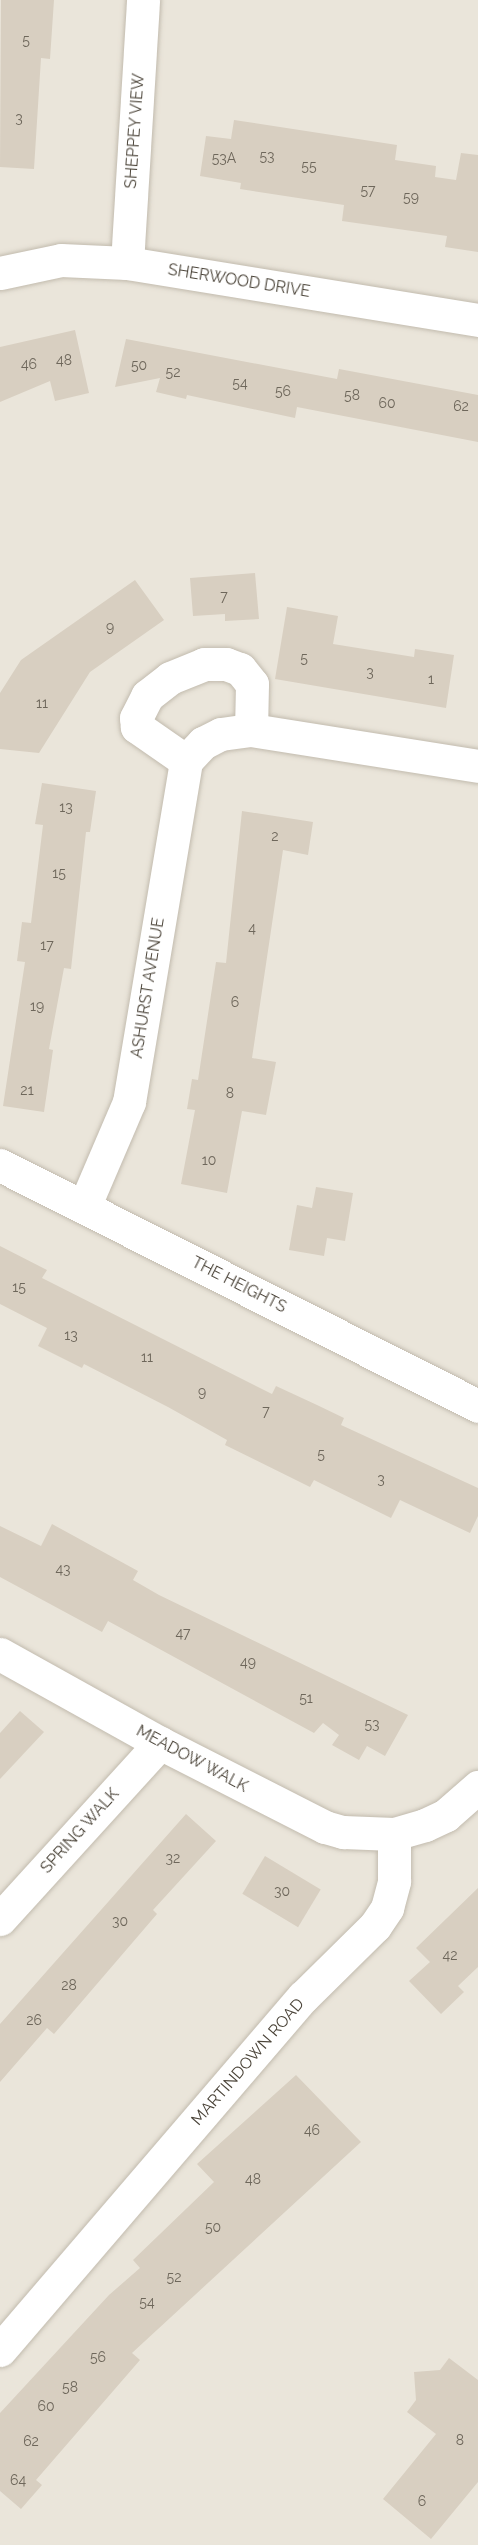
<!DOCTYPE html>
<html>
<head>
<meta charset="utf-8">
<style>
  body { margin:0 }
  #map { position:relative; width:478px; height:2545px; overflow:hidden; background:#f6f3ec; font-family:Raleway,sans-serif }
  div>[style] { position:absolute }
  .residential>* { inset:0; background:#eae5da; transform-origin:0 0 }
  .building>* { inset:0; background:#d8cfc1; transform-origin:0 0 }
  .roads { filter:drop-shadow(0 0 2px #c2bbae) drop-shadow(0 0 2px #c2bbae) }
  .street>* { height:33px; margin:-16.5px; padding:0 16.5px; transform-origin:16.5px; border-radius:16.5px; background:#fff }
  span { translate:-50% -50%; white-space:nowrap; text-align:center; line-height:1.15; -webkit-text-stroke:4.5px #fff; paint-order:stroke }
  .number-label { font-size:14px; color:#6e675b }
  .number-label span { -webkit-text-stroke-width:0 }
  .street-label { font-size:16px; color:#4b4439 }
</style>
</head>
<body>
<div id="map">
  <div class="residential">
    <i style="left:0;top:0;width:478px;height:2545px"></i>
  </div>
  <div class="building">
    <i style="clip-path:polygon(1px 0,54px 0,50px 59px,41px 58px,34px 169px,0 167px)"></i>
    <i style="clip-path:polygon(234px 120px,397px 145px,395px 160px,436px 166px,435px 177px,456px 180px,461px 153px,478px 155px,478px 252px,445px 247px,447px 236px,342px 221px,344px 205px,240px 189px,241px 183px,200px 176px,206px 136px,231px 139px)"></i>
    <i style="clip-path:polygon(75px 330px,89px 393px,55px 401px,50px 381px,0 402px,0 347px)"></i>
    <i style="clip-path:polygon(126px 339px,337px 379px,339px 369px,478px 395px,478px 442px,297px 407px,295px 418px,187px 395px,186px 399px,156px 392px,160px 378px,115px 387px)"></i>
    <i style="clip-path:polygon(255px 573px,259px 619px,225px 621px,225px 614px,193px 616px,190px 578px)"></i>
    <i style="clip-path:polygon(135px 580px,164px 620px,90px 672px,39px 753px,0 749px,0 693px,21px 660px)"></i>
    <i style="clip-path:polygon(287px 607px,338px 616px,333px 644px,414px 657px,415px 649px,454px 655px,446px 708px,275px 679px)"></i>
    <i style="clip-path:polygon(42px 783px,96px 791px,90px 832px,86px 832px,71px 969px,64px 968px,49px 1049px,53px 1050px,44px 1112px,3px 1106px,25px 962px,17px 961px,22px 922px,31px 923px,43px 825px,35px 824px)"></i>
    <i style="clip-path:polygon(242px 811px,313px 822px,308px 855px,283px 850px,252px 1058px,276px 1062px,266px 1115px,242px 1111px,227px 1193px,181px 1184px,195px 1110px,187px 1109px,192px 1079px,198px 1080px,216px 962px,226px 963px)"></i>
    <i style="clip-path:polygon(316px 1187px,353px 1193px,345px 1241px,327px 1238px,324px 1256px,289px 1250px,297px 1205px,312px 1208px)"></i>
    <i style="clip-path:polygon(0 1246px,47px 1270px,42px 1278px,272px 1394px,276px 1386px,317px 1405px,344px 1418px,341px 1425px,478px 1488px,478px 1516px,470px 1533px,400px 1500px,391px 1518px,314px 1480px,310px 1487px,225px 1445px,227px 1440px,168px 1407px,84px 1364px,82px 1368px,38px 1346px,47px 1328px,0 1304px)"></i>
    <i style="clip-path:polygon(52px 1524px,138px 1571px,133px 1580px,159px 1595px,408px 1715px,385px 1756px,367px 1746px,359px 1760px,332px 1745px,339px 1735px,323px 1723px,314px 1733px,108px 1621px,102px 1632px,0 1577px,0 1526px,41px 1546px)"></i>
    <i style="clip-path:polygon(20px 1711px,44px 1732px,0 1779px,0 1733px)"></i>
    <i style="clip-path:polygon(186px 1814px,216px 1841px,153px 1910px,157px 1914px,54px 2034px,47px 2028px,0 2082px,0 2024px)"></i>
    <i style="left:265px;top:1856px;width:65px;height:44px;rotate:31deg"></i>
    <i style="clip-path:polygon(478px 1888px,478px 1967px,458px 1986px,464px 1992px,441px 2014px,409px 1981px,430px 1962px,416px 1948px)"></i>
    <i style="clip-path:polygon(296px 2075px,361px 2142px,132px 2353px,140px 2360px,36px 2480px,42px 2485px,21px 2509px,0 2491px,0 2413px,109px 2295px,140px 2268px,133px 2260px,214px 2182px,197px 2164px)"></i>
    <i style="clip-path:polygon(449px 2358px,478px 2380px,478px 2482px,431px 2539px,383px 2499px,436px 2434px,407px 2412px,416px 2400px,414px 2372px,440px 2370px)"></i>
  </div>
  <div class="roads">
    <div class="street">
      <i style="left:127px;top:263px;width:263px;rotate:-86.5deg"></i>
      <i style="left:0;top:273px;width:62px;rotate:-12deg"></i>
      <i style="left:61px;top:260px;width:66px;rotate:2.6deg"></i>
      <i style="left:127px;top:263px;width:356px;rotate:9.2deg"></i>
      <i style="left:186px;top:761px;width:60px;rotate:-145.2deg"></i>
      <i style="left:137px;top:727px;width:9px;rotate:-96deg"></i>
      <i style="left:136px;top:718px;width:25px;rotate:-63deg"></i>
      <i style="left:147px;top:696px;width:29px;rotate:-38deg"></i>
      <i style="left:170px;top:678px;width:37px;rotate:-22deg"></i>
      <i style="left:204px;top:664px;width:22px"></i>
      <i style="left:226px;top:664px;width:15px;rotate:20deg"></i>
      <i style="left:240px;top:669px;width:19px;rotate:51deg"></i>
      <i style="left:252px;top:684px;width:46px;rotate:91.2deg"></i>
      <i style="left:0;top:1165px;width:535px;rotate:26.76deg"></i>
      <i style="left:84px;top:1207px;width:114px;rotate:-66.8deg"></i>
      <i style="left:129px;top:1102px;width:346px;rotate:-80.5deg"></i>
      <i style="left:186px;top:761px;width:25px;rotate:-47deg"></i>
      <i style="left:203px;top:743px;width:20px;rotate:-27deg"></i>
      <i style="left:221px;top:734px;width:30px;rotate:-8deg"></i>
      <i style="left:251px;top:730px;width:230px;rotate:9deg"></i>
      <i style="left:0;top:1654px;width:183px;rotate:29.1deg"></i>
      <i style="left:160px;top:1743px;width:185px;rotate:27deg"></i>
      <i style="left:325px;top:1827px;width:19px;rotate:16deg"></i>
      <i style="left:343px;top:1832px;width:51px;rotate:2.2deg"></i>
      <i style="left:394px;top:1834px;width:32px;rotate:-16deg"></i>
      <i style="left:425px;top:1825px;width:23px;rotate:-25deg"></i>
      <i style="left:446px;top:1815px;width:43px;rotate:-41.2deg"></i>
      <i style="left:0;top:1919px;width:238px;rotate:-47.7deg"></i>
      <i style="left:0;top:2350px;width:465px;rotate:-49.4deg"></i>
      <i style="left:303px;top:1997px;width:101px;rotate:-44.6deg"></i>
      <i style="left:375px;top:1926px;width:22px;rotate:-56deg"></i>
      <i style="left:387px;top:1908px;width:28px;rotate:-75deg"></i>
      <i style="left:394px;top:1881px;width:47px;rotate:-90deg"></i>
    </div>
  </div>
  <div class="number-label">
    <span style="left:26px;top:40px">5</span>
    <span style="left:19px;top:118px">3</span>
    <span style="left:267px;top:156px">53</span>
    <span style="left:224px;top:158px">53A</span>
    <span style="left:309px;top:166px">55</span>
    <span style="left:368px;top:190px">57</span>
    <span style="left:411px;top:197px">59</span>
    <span style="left:64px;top:360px">48</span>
    <span style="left:29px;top:364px">46</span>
    <span style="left:139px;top:365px">50</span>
    <span style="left:173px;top:372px">52</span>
    <span style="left:240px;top:383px">54</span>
    <span style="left:283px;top:391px">56</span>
    <span style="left:352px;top:395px">58</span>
    <span style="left:387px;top:403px">60</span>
    <span style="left:461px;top:406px">62</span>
    <span style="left:224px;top:596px">7</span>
    <span style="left:110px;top:627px">9</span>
    <span style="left:304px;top:658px">5</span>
    <span style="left:370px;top:672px">3</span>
    <span style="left:431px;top:679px">1</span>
    <span style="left:42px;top:703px">11</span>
    <span style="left:66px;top:807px">13</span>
    <span style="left:275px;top:836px">2</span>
    <span style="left:59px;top:873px">15</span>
    <span style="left:252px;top:928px">4</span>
    <span style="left:47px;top:945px">17</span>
    <span style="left:235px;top:1002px">6</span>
    <span style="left:37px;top:1006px">19</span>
    <span style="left:27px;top:1090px">21</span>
    <span style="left:230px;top:1093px">8</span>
    <span style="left:209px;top:1160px">10</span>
    <span style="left:19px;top:1287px">15</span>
    <span style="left:71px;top:1335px">13</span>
    <span style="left:147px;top:1357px">11</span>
    <span style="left:202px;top:1392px">9</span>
    <span style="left:266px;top:1411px">7</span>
    <span style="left:321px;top:1454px">5</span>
    <span style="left:381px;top:1479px">3</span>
    <span style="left:63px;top:1569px">43</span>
    <span style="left:183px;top:1633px">47</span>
    <span style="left:248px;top:1662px">49</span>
    <span style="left:306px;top:1698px">51</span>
    <span style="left:372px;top:1724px">53</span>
    <span style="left:173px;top:1858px">32</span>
    <span style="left:282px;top:1891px">30</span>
    <span style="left:120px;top:1921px">30</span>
    <span style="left:450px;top:1955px">42</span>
    <span style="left:69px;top:1985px">28</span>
    <span style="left:34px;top:2020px">26</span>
    <span style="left:312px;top:2130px">46</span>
    <span style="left:253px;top:2179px">48</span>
    <span style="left:213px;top:2227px">50</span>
    <span style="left:174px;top:2277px">52</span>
    <span style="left:147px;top:2302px">54</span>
    <span style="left:98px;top:2357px">56</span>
    <span style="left:70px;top:2387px">58</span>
    <span style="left:46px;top:2406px">60</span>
    <span style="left:460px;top:2440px">8</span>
    <span style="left:31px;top:2441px">62</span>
    <span style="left:18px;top:2480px">64</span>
    <span style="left:422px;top:2501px">6</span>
  </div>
  <div class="street-label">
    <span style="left:135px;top:131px;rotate:-86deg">SHEPPEY VIEW</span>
    <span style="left:239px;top:281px;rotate:9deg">SHERWOOD DRIVE</span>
    <span style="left:148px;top:988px;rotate:-81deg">ASHURST AVENUE</span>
    <span style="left:239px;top:1285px;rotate:27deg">THE HEIGHTS</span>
    <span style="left:192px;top:1759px;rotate:28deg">MEADOW WALK</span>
    <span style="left:80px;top:1831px;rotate:-48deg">SPRING WALK</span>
    <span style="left:248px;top:2062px;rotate:-49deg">MARTINDOWN ROAD</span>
  </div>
</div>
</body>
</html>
